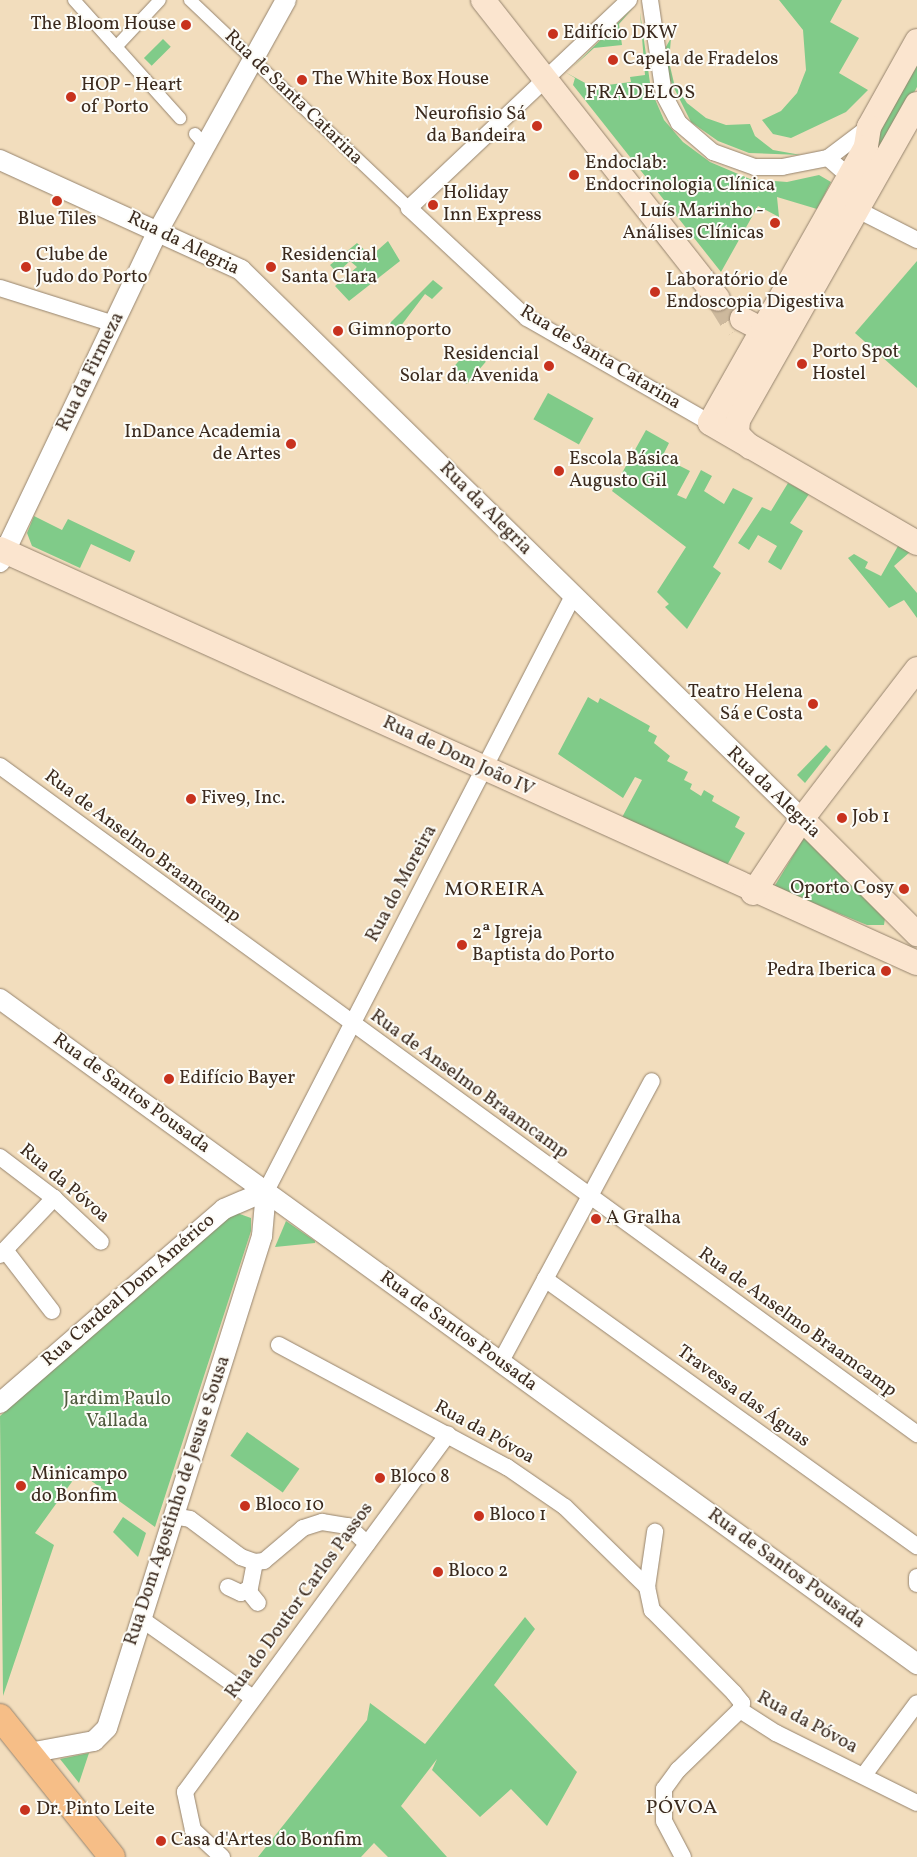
<!DOCTYPE html>
<html>
<head>
<meta charset="utf-8">
<style>
  body { margin:0 }
  #map { position:relative; width:917px; height:1857px; overflow:hidden; background:#f2ddbd; font-family:Vollkorn,serif }
  div>[style] { position:absolute }
  .green>* { inset:0; background:#80cb89; transform-origin:0 0 }
  .secondary-tunnel>* { height:24px; margin-top:-12px; transform-origin:0; background:repeating-linear-gradient(90deg,#cdb99d 0 24px,transparent 0 36px) }
  .roads { filter:drop-shadow(0 0 1px #96846e) drop-shadow(0 0 1px #96846e) }
  .pedestrian>* { height:12px; margin:-6px; padding:0 6px; transform-origin:6px; border-radius:6px; background:#fff }
  .minor>* { height:16px; margin:-8px; padding:0 8px; transform-origin:8px; border-radius:8px; background:#fff }
  .tertiary>* { height:20px; margin:-10px; padding:0 10px; transform-origin:10px; border-radius:10px; background:#fff }
  .secondary>* { height:24px; margin:-12px; padding:0 12px; transform-origin:12px; border-radius:12px; background:#fbe5cf }
  .primary>* { height:26px; margin:-13px; padding:0 13px; transform-origin:13px; border-radius:13px; background:#f6be87 }
  .dots>* { width:14px; height:14px; translate:-50% -50%; box-sizing:border-box; border:2px solid #fdfcf7; border-radius:50% }
  span { translate:-50% -50%; white-space:nowrap; text-align:center; line-height:1.15; -webkit-text-stroke:4px #fdfcf7; paint-order:stroke }
  .poi-label { font-size:19px; color:#3b2a1e }
  .right { translate:-100% -50%; text-align:right }
  .left { translate:0 -50%; text-align:left }
  .street-label { font-size:19px; color:#3b2a1e }
  .park-label { font-size:19px; color:#505a3e }
  .neighbourhood-label { font-size:20px; color:#3b2a1e; letter-spacing:1px }
</style>
</head>
<body>
<div id="map">
  <div class="green">
    <i style="clip-path:polygon(779px 0,842px 0,830px 22px,859px 38px,839px 73px,868px 90px,846px 112px,791px 138px,773px 134px,762px 120px,781px 111px,797px 93px,806px 70px,803px 30px)"></i>
    <i style="clip-path:polygon(633px 8px,619px 24px,622px 45px,594px 48px,573px 67px)"></i>
    <i style="clip-path:polygon(640px 12px,651px 90px,664px 120px,683px 142px,710px 162px,750px 179px,787px 182px,819px 175px,831px 182px,817px 209px,777px 197px,779px 217px,758px 206px,721px 272px,573px 85px,575px 78px,565px 72px,598px 90px,599px 86px,631px 82px,630px 77px,645px 75px)"></i>
    <i style="clip-path:polygon(671px 38px,669px 62px,674px 83px,687px 103px,706px 118px,726px 125px,750px 124px,755px 136px,773px 150px,801px 155px,749px 153px,718px 141px,691px 122px,666px 72px,663px 52px)"></i>
    <i style="left:163px;top:39px;width:11px;height:27px;rotate:45deg"></i>
    <i style="clip-path:polygon(917px 64px,917px 87px,862px 187px,856px 174px)"></i>
    <i style="clip-path:polygon(388px 241px,400px 261px,349px 301px,335px 286px,357px 267px,350px 261px,337px 273px,330px 265px,357px 243px,371px 256px)"></i>
    <i style="clip-path:polygon(917px 261px,917px 388px,855px 333px)"></i>
    <i style="clip-path:polygon(433px 280px,443px 288px,432px 299px,425px 294px,394px 335px,385px 328px)"></i>
    <i style="left:470px;top:348px;width:21px;height:29px;rotate:41deg"></i>
    <i style="left:548px;top:393px;width:52px;height:30px;rotate:29deg"></i>
    <i style="clip-path:polygon(646px 430px,669px 443px,662px 457px,690px 471px,677px 495px,686px 499px,701px 470px,712px 476px,704px 491px,724px 504px,733px 488px,753px 498px,713px 567px,721px 573px,687px 629px,665px 607px,669px 604px,657px 592px,686px 547px,612px 491px)"></i>
    <i style="clip-path:polygon(788px 483px,809px 494px,790px 523px,803px 531px,781px 570px,768px 562px,777px 546px,758px 535px,749px 550px,738px 543px,762px 507px,771px 511px)"></i>
    <i style="clip-path:polygon(34px 516px,62px 530px,68px 519px,135px 551px,130px 562px,91px 544px,80px 568px,32px 546px,27px 533px)"></i>
    <i style="clip-path:polygon(898px 546px,910px 552px,894px 566px,917px 593px,917px 618px,904px 600px,889px 608px,848px 558px,854px 554px,868px 562px,865px 568px,881px 576px)"></i>
    <i style="clip-path:polygon(588px 697px,598px 703px,600px 698px,650px 726px,648px 731px,657px 736px,654px 743px,670px 756px,667px 761px,688px 772px,684px 780px,692px 784px,690px 789px,701px 796px,704px 790px,714px 796px,712px 801px,740px 817px,735px 827px,745px 833px,725px 869px,619px 823px,642px 780px,635px 777px,623px 798px,558px 754px)"></i>
    <i style="clip-path:polygon(826px 745px,831px 750px,805px 783px,797px 775px)"></i>
    <i style="clip-path:polygon(805px 836px,885px 918px,884px 925px,867px 925px,774px 887px)"></i>
    <i style="clip-path:polygon(237px 1213px,251px 1218px,251px 1231px,155px 1527px,79px 1472px,35px 1533px,54px 1545px,3px 1696px,0 1416px,227px 1216px)"></i>
    <i style="clip-path:polygon(286px 1221px,315px 1241px,315px 1243px,275px 1247px)"></i>
    <i style="left:247px;top:1432px;width:64px;height:29px;rotate:35deg"></i>
    <i style="clip-path:polygon(123px 1517px,146px 1533px,138px 1557px,113px 1532px)"></i>
    <i style="clip-path:polygon(525px 1617px,535px 1629px,494px 1685px,577px 1772px,547px 1826px,511px 1789px,480px 1817px,432px 1770px,437px 1759px,401px 1806px,447px 1857px,388px 1857px,374px 1843px,361px 1857px,258px 1857px,367px 1720px,370px 1703px,425px 1744px)"></i>
    <i style="clip-path:polygon(89px 1753px,79px 1783px,60px 1759px)"></i>
  </div>
  <div class="secondary-tunnel">
    <i style="left:718px;top:299px;width:36px;rotate:58deg"></i>
  </div>
  <div class="roads">
    <div class="pedestrian">
      <i style="left:74px;top:0;width:159px;rotate:48.1deg"></i>
      <i style="left:190px;top:0;width:302px;rotate:43.5deg"></i>
      <i style="left:116px;top:47px;width:64px;rotate:-46.9deg"></i>
      <i style="left:195px;top:134px;width:15px;rotate:48deg"></i>
    </div>
    <div class="minor">
      <i style="left:629px;top:0;width:303px;rotate:136.6deg"></i>
      <i style="left:409px;top:208px;width:161px;rotate:43deg"></i>
      <i style="left:527px;top:318px;width:211px;rotate:29.8deg"></i>
      <i style="left:650px;top:0;width:96px;rotate:81.6deg"></i>
      <i style="left:664px;top:95px;width:32px;rotate:62deg"></i>
      <i style="left:679px;top:123px;width:45px;rotate:40.5deg"></i>
      <i style="left:713px;top:152px;width:45px;rotate:19.7deg"></i>
      <i style="left:755px;top:167px;width:27px"></i>
      <i style="left:782px;top:167px;width:47px;rotate:-11.1deg"></i>
      <i style="left:828px;top:158px;width:51px;rotate:-37.1deg"></i>
      <i style="left:828px;top:158px;width:28px;rotate:41deg"></i>
      <i style="left:849px;top:176px;width:35px;rotate:75deg"></i>
      <i style="left:858px;top:210px;width:66px;rotate:27deg"></i>
      <i style="left:0;top:288px;width:120px;rotate:17.5deg"></i>
      <i style="left:0;top:766px;width:1135px;rotate:36.07deg"></i>
      <i style="left:0;top:1157px;width:68px;rotate:37.2deg"></i>
      <i style="left:54px;top:1198px;width:64px;rotate:43.1deg"></i>
      <i style="left:266px;top:1191px;width:670px;rotate:-62.71deg"></i>
      <i style="left:5px;top:1250px;width:77px;rotate:52.4deg"></i>
      <i style="left:0;top:1255px;width:79px;rotate:-46.5deg"></i>
      <i style="left:545px;top:1279px;width:458px;rotate:35.7deg"></i>
      <i style="left:279px;top:1345px;width:259px;rotate:28.2deg"></i>
      <i style="left:507px;top:1467px;width:70px;rotate:34.6deg"></i>
      <i style="left:565px;top:1507px;width:115px;rotate:44.3deg"></i>
      <i style="left:647px;top:1587px;width:24px;rotate:78deg"></i>
      <i style="left:652px;top:1610px;width:117px;rotate:45.3deg"></i>
      <i style="left:734px;top:1693px;width:13px;rotate:51deg"></i>
      <i style="left:742px;top:1703px;width:7px;rotate:106deg"></i>
      <i style="left:500px;top:1363px;width:320px;rotate:-61.7deg"></i>
      <i style="left:173px;top:1516px;width:17px;rotate:10deg"></i>
      <i style="left:190px;top:1519px;width:64px;rotate:36.7deg"></i>
      <i style="left:241px;top:1557px;width:15px;rotate:20deg"></i>
      <i style="left:255px;top:1562px;width:9px;rotate:-6deg"></i>
      <i style="left:264px;top:1561px;width:51px;rotate:-40.2deg"></i>
      <i style="left:303px;top:1528px;width:20px;rotate:-18deg"></i>
      <i style="left:322px;top:1522px;width:26px;rotate:9deg"></i>
      <i style="left:348px;top:1526px;width:26px;rotate:43deg"></i>
      <i style="left:255px;top:1562px;width:31px;rotate:101deg"></i>
      <i style="left:249px;top:1592px;width:14px;rotate:51deg"></i>
      <i style="left:917px;top:1577px;width:7px;rotate:90deg"></i>
      <i style="left:228px;top:1587px;width:14px;rotate:25deg"></i>
      <i style="left:241px;top:1593px;width:10px;rotate:-29deg"></i>
      <i style="left:647px;top:1587px;width:56px;rotate:-81.7deg"></i>
      <i style="left:140px;top:1618px;width:138px;rotate:35.3deg"></i>
      <i style="left:740px;top:1710px;width:43px;rotate:32.6deg"></i>
      <i style="left:776px;top:1733px;width:157px;rotate:26.4deg"></i>
      <i style="left:864px;top:1775px;width:89px;rotate:-53.6deg"></i>
      <i style="left:222px;top:1857px;width:40px;rotate:-137deg"></i>
      <i style="left:193px;top:1830px;width:39px;rotate:-102deg"></i>
      <i style="left:185px;top:1792px;width:444px;rotate:-53.7deg"></i>
      <i style="left:683px;top:1857px;width:41px;rotate:-117.8deg"></i>
      <i style="left:664px;top:1821px;width:32px;rotate:-90deg"></i>
      <i style="left:664px;top:1789px;width:24px;rotate:-54deg"></i>
      <i style="left:678px;top:1770px;width:86px;rotate:-44.1deg"></i>
    </div>
    <div class="tertiary">
      <i style="left:0;top:160px;width:265px;rotate:24.5deg"></i>
      <i style="left:241px;top:270px;width:785px;rotate:44.38deg"></i>
      <i style="left:0;top:562px;width:367px;rotate:-64.5deg"></i>
      <i style="left:158px;top:231px;width:264px;rotate:-61deg"></i>
      <i style="left:0;top:999px;width:1133px;rotate:35.95deg"></i>
      <i style="left:0;top:1403px;width:296px;rotate:-40.9deg"></i>
      <i style="left:224px;top:1209px;width:46px;rotate:-23.2deg"></i>
      <i style="left:29px;top:1753px;width:66px;rotate:-10.5deg"></i>
      <i style="left:94px;top:1741px;width:18px;rotate:-45deg"></i>
      <i style="left:107px;top:1728px;width:516px;rotate:-72.51deg"></i>
      <i style="left:262px;top:1236px;width:45px;rotate:-84.9deg"></i>
    </div>
    <div class="secondary">
      <i style="left:483px;top:0;width:380px;rotate:51.8deg"></i>
      <i style="left:917px;top:41px;width:98px;rotate:119.2deg"></i>
      <i style="left:869px;top:127px;width:20px;rotate:99deg"></i>
      <i style="left:866px;top:147px;width:317px;rotate:119.5deg"></i>
      <i style="left:710px;top:423px;width:239px;rotate:30.1deg"></i>
      <i style="left:742px;top:319px;width:24px;rotate:28deg"></i>
      <i style="left:763px;top:330px;width:16px"></i>
      <i style="left:750px;top:447px;width:18px;rotate:-135deg"></i>
      <i style="left:737px;top:434px;width:14px;rotate:-86deg"></i>
      <i style="left:738px;top:420px;width:363px;rotate:-60.5deg"></i>
      <i style="left:0;top:549px;width:1006px;rotate:24.3deg"></i>
      <i style="left:802px;top:819px;width:163px;rotate:45deg"></i>
      <i style="left:753px;top:893px;width:89px;rotate:-56.5deg"></i>
      <i style="left:802px;top:819px;width:189px;rotate:-52.5deg"></i>
    </div>
    <div class="primary">
      <i style="left:0;top:1717px;width:179px;rotate:51.3deg"></i>
    </div>
  </div>
  <div class="dots">
    <i style="left:186px;top:25px;background:#c8321e"></i>
    <i style="left:553px;top:34px;background:#c8321e"></i>
    <i style="left:613px;top:60px;background:#c8321e"></i>
    <i style="left:302px;top:80px;background:#c8321e"></i>
    <i style="left:71px;top:97px;background:#c8321e"></i>
    <i style="left:537px;top:126px;background:#c8321e"></i>
    <i style="left:574px;top:175px;background:#c8321e"></i>
    <i style="left:57px;top:201px;background:#c8321e"></i>
    <i style="left:433px;top:205px;background:#c8321e"></i>
    <i style="left:775px;top:223px;background:#c8321e"></i>
    <i style="left:26px;top:267px;background:#c8321e"></i>
    <i style="left:271px;top:267px;background:#c8321e"></i>
    <i style="left:655px;top:292px;background:#c8321e"></i>
    <i style="left:338px;top:331px;background:#c8321e"></i>
    <i style="left:802px;top:364px;background:#c8321e"></i>
    <i style="left:549px;top:366px;background:#c8321e"></i>
    <i style="left:291px;top:444px;background:#c8321e"></i>
    <i style="left:559px;top:471px;background:#c8321e"></i>
    <i style="left:813px;top:704px;background:#c8321e"></i>
    <i style="left:191px;top:799px;background:#c8321e"></i>
    <i style="left:842px;top:818px;background:#c8321e"></i>
    <i style="left:904px;top:889px;background:#c8321e"></i>
    <i style="left:462px;top:945px;background:#c8321e"></i>
    <i style="left:886px;top:971px;background:#c8321e"></i>
    <i style="left:169px;top:1079px;background:#c8321e"></i>
    <i style="left:596px;top:1219px;background:#c8321e"></i>
    <i style="left:380px;top:1478px;background:#c8321e"></i>
    <i style="left:21px;top:1486px;background:#c8321e"></i>
    <i style="left:245px;top:1506px;background:#c8321e"></i>
    <i style="left:479px;top:1516px;background:#c8321e"></i>
    <i style="left:438px;top:1572px;background:#c8321e"></i>
    <i style="left:25px;top:1810px;background:#c8321e"></i>
    <i style="left:161px;top:1841px;background:#c8321e"></i>
  </div>
  <div class="poi-label">
    <span class="right" style="left:176px;top:25px">The Bloom House</span>
    <span class="left" style="left:563px;top:34px">Edifício DKW</span>
    <span class="left" style="left:623px;top:60px">Capela de Fradelos</span>
    <span class="left" style="left:312px;top:80px">The White Box House</span>
    <span class="left" style="left:81px;top:97px">HOP - Heart<br>of Porto</span>
    <span class="right" style="left:526px;top:126px">Neurofisio Sá<br>da Bandeira</span>
    <span class="left" style="left:585px;top:175px">Endoclab:<br>Endocrinologia Clínica</span>
    <span class="left" style="left:443px;top:205px">Holiday<br>Inn Express</span>
    <span class="right" style="left:764px;top:223px">Luís Marinho -<br>Análises Clínicas</span>
    <span style="left:57px;top:220px">Blue Tiles</span>
    <span class="left" style="left:36px;top:267px">Clube de<br>Judo do Porto</span>
    <span class="left" style="left:281px;top:267px">Residencial<br>Santa Clara</span>
    <span class="left" style="left:666px;top:292px">Laboratório de<br>Endoscopia Digestiva</span>
    <span class="left" style="left:348px;top:331px">Gimnoporto</span>
    <span class="left" style="left:812px;top:364px">Porto Spot<br>Hostel</span>
    <span class="right" style="left:539px;top:366px">Residencial<br>Solar da Avenida</span>
    <span class="right" style="left:281px;top:444px">InDance Academia<br>de Artes</span>
    <span class="left" style="left:569px;top:471px">Escola Básica<br>Augusto Gil</span>
    <span class="right" style="left:803px;top:704px">Teatro Helena<br>Sá e Costa</span>
    <span class="left" style="left:201px;top:799px">Five9, Inc.</span>
    <span class="left" style="left:852px;top:818px">Job 1</span>
    <span class="right" style="left:894px;top:889px">Oporto Cosy</span>
    <span class="left" style="left:472px;top:945px">2ª Igreja<br>Baptista do Porto</span>
    <span class="right" style="left:876px;top:971px">Pedra Iberica</span>
    <span class="left" style="left:179px;top:1079px">Edifício Bayer</span>
    <span class="left" style="left:606px;top:1219px">A Gralha</span>
    <span class="left" style="left:31px;top:1486px">Minicampo<br>do Bonfim</span>
    <span class="left" style="left:390px;top:1478px">Bloco 8</span>
    <span class="left" style="left:255px;top:1506px">Bloco 10</span>
    <span class="left" style="left:489px;top:1516px">Bloco 1</span>
    <span class="left" style="left:448px;top:1572px">Bloco 2</span>
    <span class="left" style="left:36px;top:1810px">Dr. Pinto Leite</span>
    <span class="left" style="left:171px;top:1841px">Casa d'Artes do Bonfim</span>
  </div>
  <div class="street-label">
    <span style="left:293px;top:98px;rotate:44deg">Rua de Santa Catarina</span>
    <span style="left:183px;top:244px;rotate:26deg">Rua da Alegria</span>
    <span style="left:600px;top:358px;rotate:31deg">Rua de Santa Catarina</span>
    <span style="left:91px;top:372px;rotate:-64deg">Rua da Firmeza</span>
    <span style="left:485px;top:509px;rotate:45deg">Rua da Alegria</span>
    <span style="left:458px;top:757px;rotate:25deg">Rua de Dom João IV</span>
    <span style="left:773px;top:793px;rotate:44deg">Rua da Alegria</span>
    <span style="left:142px;top:847px;rotate:37deg">Rua de Anselmo Braamcamp</span>
    <span style="left:402px;top:884px;rotate:-62deg">Rua do Moreira</span>
    <span style="left:469px;top:1085px;rotate:36deg">Rua de Anselmo Braamcamp</span>
    <span style="left:131px;top:1094px;rotate:36deg">Rua de Santos Pousada</span>
    <span style="left:64px;top:1184px;rotate:40deg">Rua da Póvoa</span>
    <span style="left:129px;top:1291px;rotate:-41deg">Rua Cardeal Dom Américo</span>
    <span style="left:797px;top:1323px;rotate:36deg">Rua de Anselmo Braamcamp</span>
    <span style="left:458px;top:1332px;rotate:36deg">Rua de Santos Pousada</span>
    <span style="left:743px;top:1397px;rotate:36deg">Travessa das Águas</span>
    <span style="left:484px;top:1433px;rotate:29deg">Rua da Póvoa</span>
    <span style="left:178px;top:1501px;rotate:-72deg">Rua Dom Agostinho de Jesus e Sousa</span>
    <span style="left:786px;top:1569px;rotate:36deg">Rua de Santos Pousada</span>
    <span style="left:300px;top:1601px;rotate:-54deg">Rua do Doutor Carlos Passos</span>
    <span style="left:807px;top:1723px;rotate:28deg">Rua da Póvoa</span>
  </div>
  <div class="park-label">
    <span style="left:117px;top:1411px">Jardim Paulo<br>Vallada</span>
  </div>
  <div class="neighbourhood-label">
    <span style="left:641px;top:93px">FRADELOS</span>
    <span style="left:495px;top:890px">MOREIRA</span>
    <span style="left:682px;top:1808px">PÓVOA</span>
  </div>
</div>
</body>
</html>
